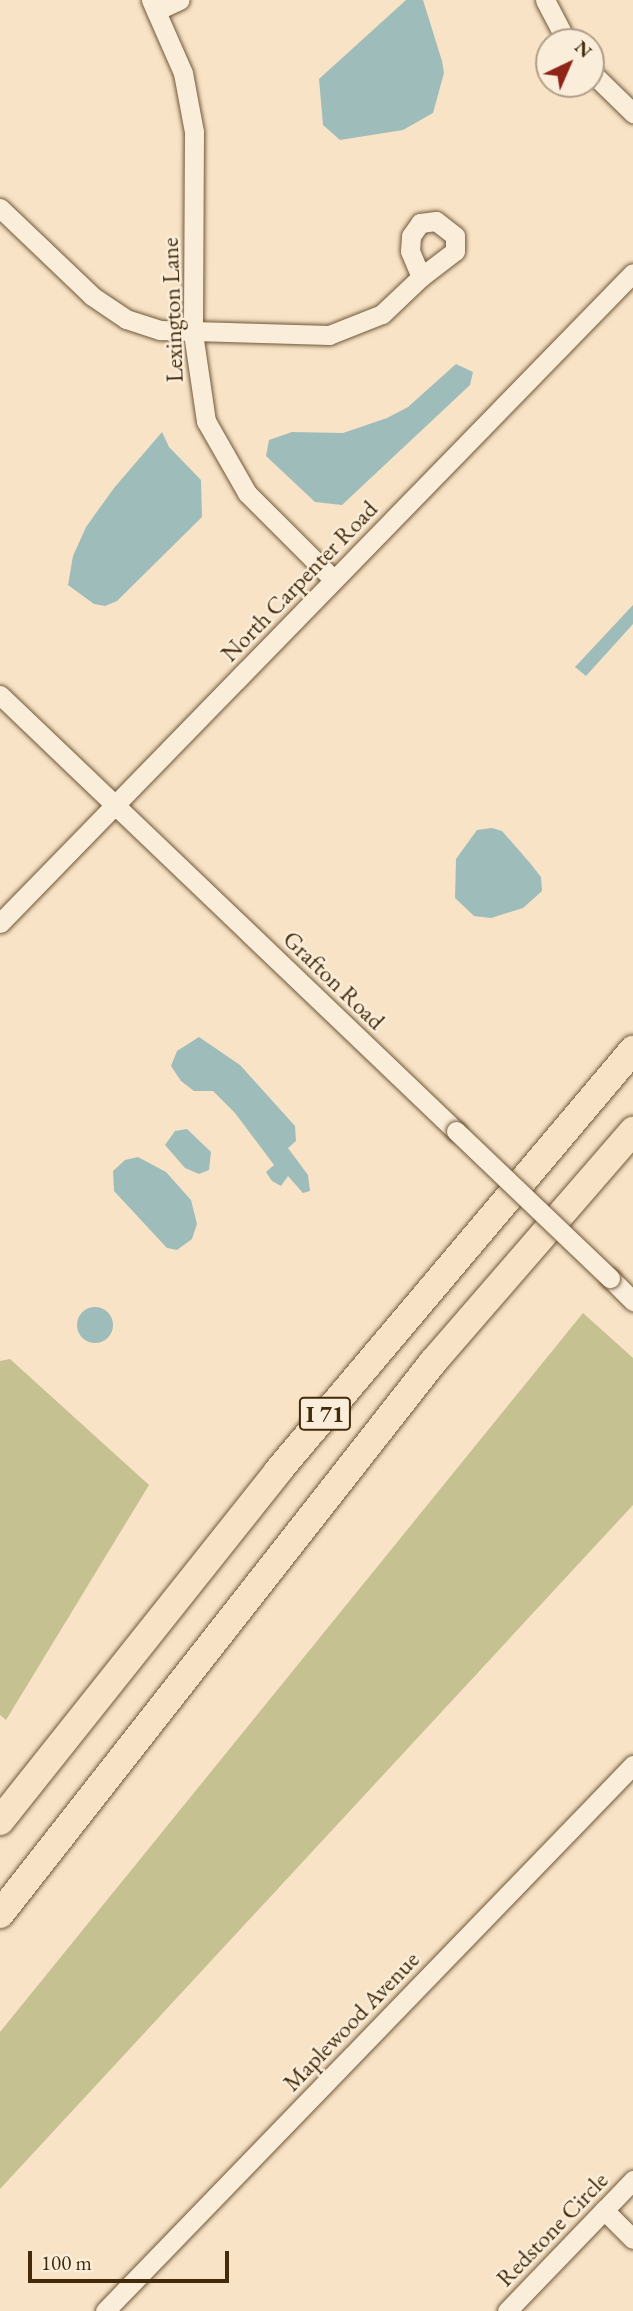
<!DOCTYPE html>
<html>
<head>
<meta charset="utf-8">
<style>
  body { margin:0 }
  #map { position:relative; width:633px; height:2311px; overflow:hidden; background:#f8e3c6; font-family:"EB Garamond",serif }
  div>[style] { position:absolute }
  .green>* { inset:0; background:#c5c190 }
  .water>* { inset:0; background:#9ebdba }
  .round { border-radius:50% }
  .roads { filter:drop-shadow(0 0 2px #705839) drop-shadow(0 0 2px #705839) }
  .minor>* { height:19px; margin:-9.5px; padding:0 9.5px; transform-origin:9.5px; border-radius:9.5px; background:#faedda }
  .highway>* { height:28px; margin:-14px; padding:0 14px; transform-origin:14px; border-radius:14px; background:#f8e3c6 }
  .bridges { filter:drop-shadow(0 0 2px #705839) drop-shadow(0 0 2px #705839) }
  .minor-bridge>* { height:19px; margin:-9.5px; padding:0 9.5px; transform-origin:9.5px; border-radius:9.5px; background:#faedda }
  span { translate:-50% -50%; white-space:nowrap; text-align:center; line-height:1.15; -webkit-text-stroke:5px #faedda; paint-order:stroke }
  .shield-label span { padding:2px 5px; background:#faedda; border:2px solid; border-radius:5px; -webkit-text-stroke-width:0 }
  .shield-label { font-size:23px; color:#432a0a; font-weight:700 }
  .street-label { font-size:24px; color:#432a0a }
  .north { position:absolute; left:535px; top:28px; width:70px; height:70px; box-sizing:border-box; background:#faedda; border:2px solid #b19f87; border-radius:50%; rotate:44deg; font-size:19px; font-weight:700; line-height:28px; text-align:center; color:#432a0a }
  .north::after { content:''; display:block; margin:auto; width:24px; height:32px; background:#8f2418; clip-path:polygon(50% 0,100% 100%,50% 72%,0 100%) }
  .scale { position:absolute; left:28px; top:2251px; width:201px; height:32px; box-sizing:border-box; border:4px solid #432a0a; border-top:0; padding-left:9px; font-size:21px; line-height:24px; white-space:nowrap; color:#432a0a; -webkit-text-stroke:5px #faedda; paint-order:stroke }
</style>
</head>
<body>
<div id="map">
  <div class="green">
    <i style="clip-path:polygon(583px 1313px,633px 1358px,633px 1505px,0 2189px,0 2032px)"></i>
    <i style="clip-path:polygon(10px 1359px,149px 1485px,6px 1720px,0 1715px,0 1361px)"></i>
  </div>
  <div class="water">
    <i style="clip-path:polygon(406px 0,423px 0,442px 61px,444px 73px,433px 113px,403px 130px,340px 140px,323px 125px,319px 79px)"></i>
    <i style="clip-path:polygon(456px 364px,473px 372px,470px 385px,342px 505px,315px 502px,266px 456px,269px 440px,292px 432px,343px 433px,387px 418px,408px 407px)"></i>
    <i style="clip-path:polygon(162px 432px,169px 447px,201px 480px,202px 517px,117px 601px,105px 606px,94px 604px,68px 585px,73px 556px,86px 527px,114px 488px)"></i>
    <i style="clip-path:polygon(633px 605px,633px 624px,586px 676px,575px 667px)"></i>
    <i style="clip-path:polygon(492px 828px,502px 831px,530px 863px,541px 877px,542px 891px,523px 908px,491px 918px,474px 916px,455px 898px,456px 859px,477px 830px)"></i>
    <i style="clip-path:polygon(199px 1037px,240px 1065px,295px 1126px,296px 1141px,288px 1148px,308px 1175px,310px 1191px,303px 1193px,288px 1176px,281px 1186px,272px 1181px,266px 1172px,274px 1165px,235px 1113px,213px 1091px,194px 1091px,181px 1081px,171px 1066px,177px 1051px)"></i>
    <i style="clip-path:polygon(187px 1129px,211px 1152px,209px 1170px,199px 1174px,185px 1168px,165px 1145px,175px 1131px)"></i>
    <i style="clip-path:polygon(138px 1157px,166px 1172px,191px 1200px,197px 1224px,192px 1239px,177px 1250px,167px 1248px,114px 1191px,113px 1171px,125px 1160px)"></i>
    <i class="round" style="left:77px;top:1307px;width:36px;height:36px"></i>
  </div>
  <div class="roads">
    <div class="minor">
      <i style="left:151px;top:0;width:80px;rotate:66.3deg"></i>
      <i style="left:183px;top:73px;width:60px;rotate:79.4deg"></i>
      <i style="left:194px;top:132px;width:201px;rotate:90.3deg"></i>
      <i style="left:193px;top:333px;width:89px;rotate:81.6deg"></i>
      <i style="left:206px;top:421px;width:83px;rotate:60.3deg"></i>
      <i style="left:247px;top:493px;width:122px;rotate:45deg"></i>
      <i style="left:545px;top:0;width:47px;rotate:62.4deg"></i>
      <i style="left:156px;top:11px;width:26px;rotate:-25deg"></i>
      <i style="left:591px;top:72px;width:59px;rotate:44.3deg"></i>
      <i style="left:0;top:208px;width:127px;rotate:43.7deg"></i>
      <i style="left:92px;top:296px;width:41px;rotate:34.1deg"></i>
      <i style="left:126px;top:319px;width:36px;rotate:18deg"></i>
      <i style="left:160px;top:330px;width:169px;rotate:1.7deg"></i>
      <i style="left:329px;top:335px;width:57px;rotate:-21.6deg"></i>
      <i style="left:382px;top:314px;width:54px;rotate:-43.5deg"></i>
      <i style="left:436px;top:221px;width:24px;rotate:38deg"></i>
      <i style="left:455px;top:236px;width:15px;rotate:90deg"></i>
      <i style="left:455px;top:251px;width:43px;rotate:142.6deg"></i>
      <i style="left:421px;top:277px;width:28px;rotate:-113deg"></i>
      <i style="left:410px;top:251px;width:15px;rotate:-86deg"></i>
      <i style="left:411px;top:236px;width:16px;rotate:-55deg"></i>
      <i style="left:420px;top:223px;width:16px;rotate:-7deg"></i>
      <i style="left:0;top:695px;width:631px;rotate:43.72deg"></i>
      <i style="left:0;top:923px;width:907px;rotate:-45.76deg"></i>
      <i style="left:610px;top:1278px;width:33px;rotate:45deg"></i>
      <i style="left:604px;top:2210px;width:41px;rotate:45deg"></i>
      <i style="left:105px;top:2311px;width:760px;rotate:-45.96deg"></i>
      <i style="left:507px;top:2311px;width:182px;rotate:-46.1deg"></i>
    </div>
    <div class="highway">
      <i style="left:0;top:1821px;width:447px;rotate:-51.5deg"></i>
      <i style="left:278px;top:1471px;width:551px;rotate:-49.86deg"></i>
      <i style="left:0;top:1914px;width:702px;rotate:-51.89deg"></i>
      <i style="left:433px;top:1362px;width:306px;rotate:-49.1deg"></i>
    </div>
  </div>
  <div class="bridges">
    <div class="minor-bridge">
      <i style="left:456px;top:1131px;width:213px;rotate:43.7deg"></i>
    </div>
  </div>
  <div class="shield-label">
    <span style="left:325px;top:1414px">I 71</span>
  </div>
  <div class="street-label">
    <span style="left:172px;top:310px;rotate:-92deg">Lexington Lane</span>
    <span style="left:299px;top:581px;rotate:-46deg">North Carpenter Road</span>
    <span style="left:334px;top:980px;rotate:44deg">Grafton Road</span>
    <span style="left:351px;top:2021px;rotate:-46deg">Maplewood Avenue</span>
    <span style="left:552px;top:2229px;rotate:-46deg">Redstone Circle</span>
  </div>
  <div class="north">N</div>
  <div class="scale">100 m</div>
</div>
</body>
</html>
